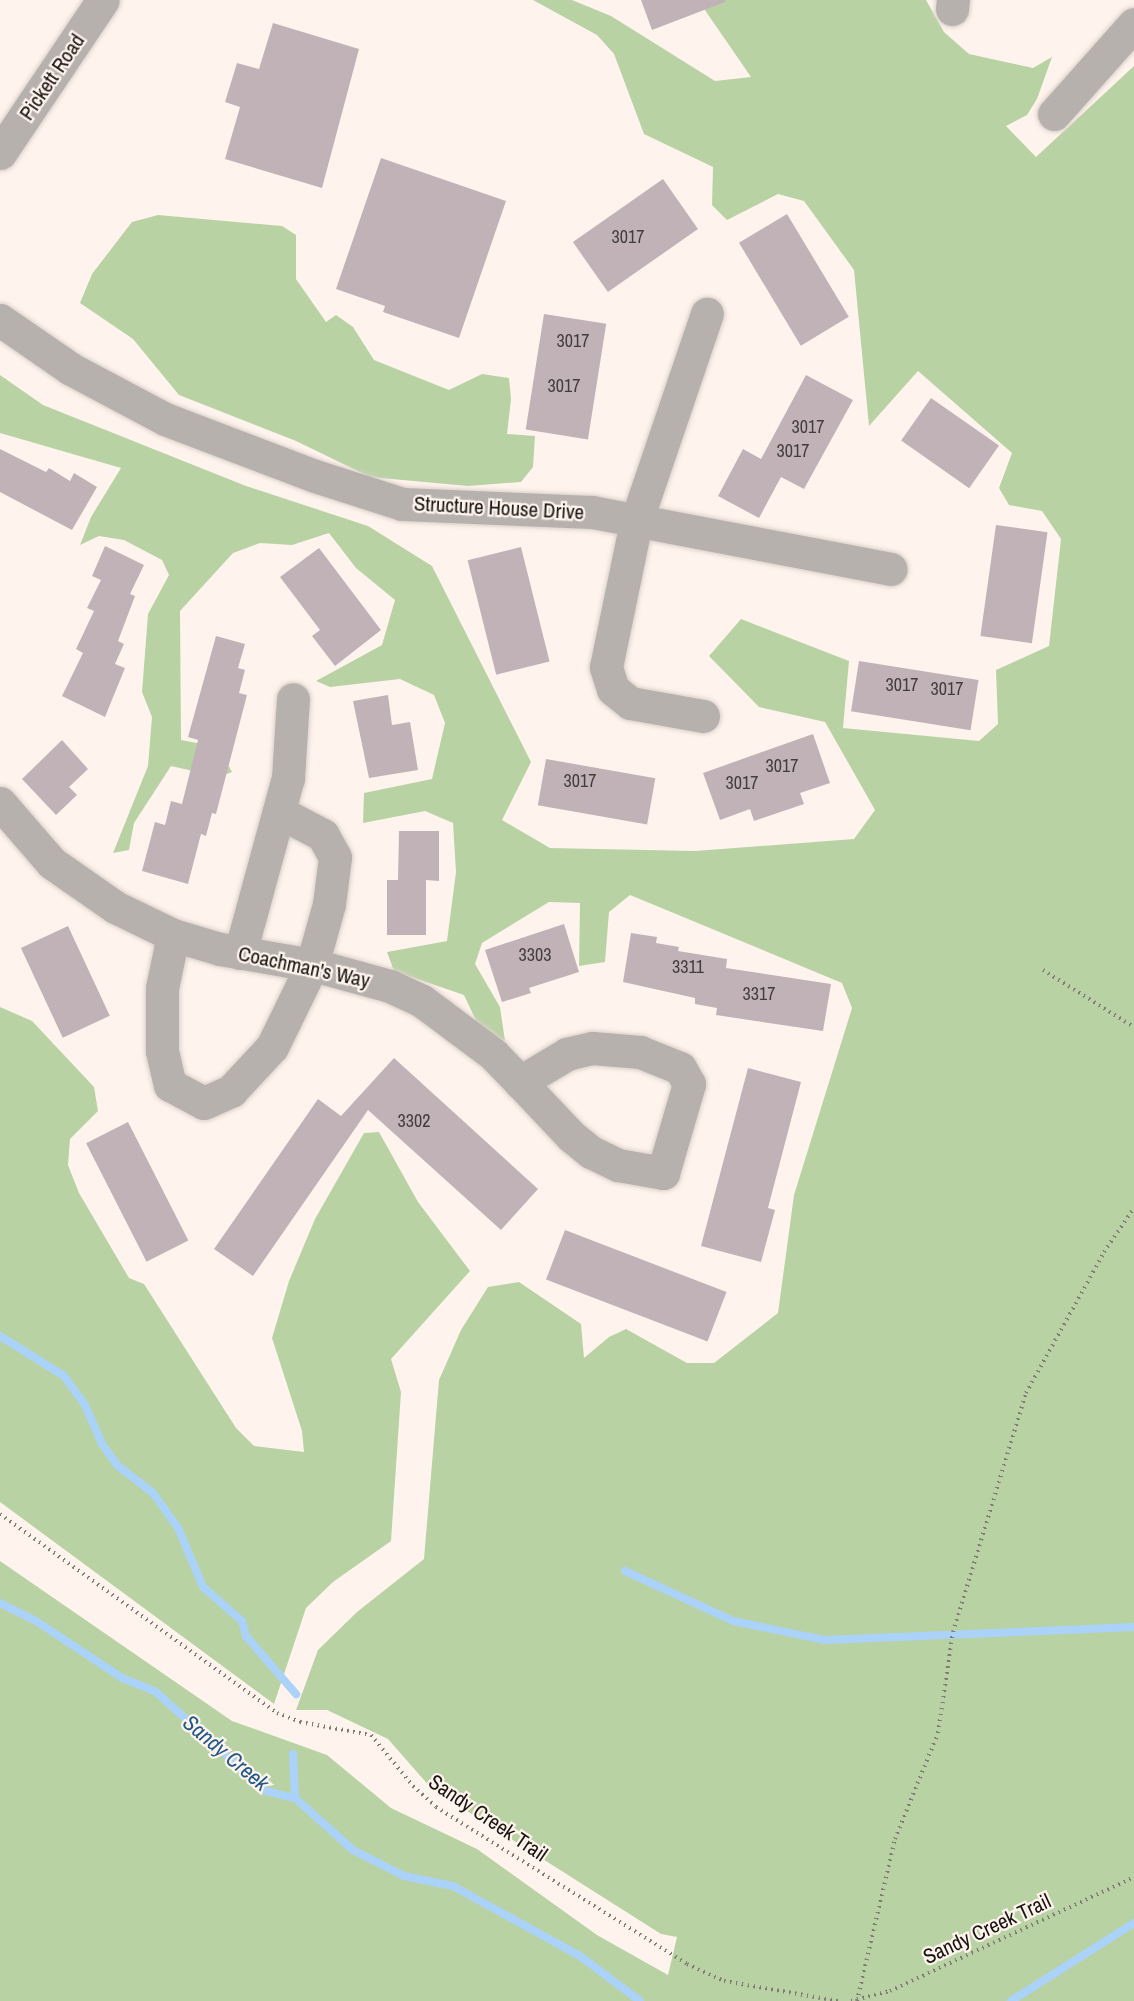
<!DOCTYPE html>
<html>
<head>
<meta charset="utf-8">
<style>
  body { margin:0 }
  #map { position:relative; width:1134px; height:2001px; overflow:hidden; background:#fff4ed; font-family:"Archivo Narrow",sans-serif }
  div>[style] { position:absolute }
  .forest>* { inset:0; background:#b9d2a4 }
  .stream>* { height:8px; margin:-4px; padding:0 4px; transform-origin:4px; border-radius:4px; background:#abd2f8 }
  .building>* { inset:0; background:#c1b2b8; transform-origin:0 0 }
  .path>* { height:4px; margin-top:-2px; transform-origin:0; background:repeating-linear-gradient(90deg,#817a75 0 1.5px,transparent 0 6px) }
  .roads { filter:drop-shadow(0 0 2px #dad0ca) drop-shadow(0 0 2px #dad0ca) }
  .minor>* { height:33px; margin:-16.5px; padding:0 16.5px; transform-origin:16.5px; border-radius:16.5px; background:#b6b1ad }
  span { translate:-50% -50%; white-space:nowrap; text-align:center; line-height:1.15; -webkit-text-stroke:4.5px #fff4ed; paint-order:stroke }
  .number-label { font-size:18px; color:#433c3c }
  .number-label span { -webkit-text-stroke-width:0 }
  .street-label { font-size:21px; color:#191512 }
  .water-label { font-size:22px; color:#205989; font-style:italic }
</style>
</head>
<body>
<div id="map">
  <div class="forest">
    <i style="clip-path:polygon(533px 0,572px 0,611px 16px,715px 81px,751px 77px,698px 0,926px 0,944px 32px,969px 54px,1033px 68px,1052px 57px,1037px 99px,1027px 115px,1006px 126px,1036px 157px,1134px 66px,1134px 2001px,0 2001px,0 1561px,232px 1721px,327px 1755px,391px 1808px,477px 1849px,597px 1935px,668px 1975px,677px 1937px,661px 1934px,431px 1788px,388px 1739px,327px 1710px,296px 1710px,318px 1650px,357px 1612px,424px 1559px,439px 1380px,461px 1330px,488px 1287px,519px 1282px,581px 1324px,584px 1358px,609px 1337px,626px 1329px,687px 1363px,714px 1363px,778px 1313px,794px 1195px,852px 1008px,842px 983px,630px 895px,609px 912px,605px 962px,579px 966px,580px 903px,549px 902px,482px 943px,475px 964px,500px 1007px,505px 1041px,479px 1027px,464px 995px,394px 971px,387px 952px,447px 941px,456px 872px,453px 823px,425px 811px,363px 823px,364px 793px,432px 779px,445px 723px,434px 695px,400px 679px,330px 687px,316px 681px,382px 645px,395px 600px,356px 568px,329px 533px,292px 545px,260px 543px,233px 553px,180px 611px,181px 740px,218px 747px,232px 772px,219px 777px,171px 766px,134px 823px,129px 850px,113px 853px,148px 766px,152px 717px,142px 692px,148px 614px,169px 575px,162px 560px,124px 540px,99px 536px,80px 545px,91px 517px,121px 468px,0 433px,0 375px,43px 405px,246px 486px,368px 526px,432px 566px,531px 762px,502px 820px,550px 848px,695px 851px,854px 839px,875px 810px,825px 722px,759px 707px,709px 656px,741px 619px,849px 661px,843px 728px,979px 741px,998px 724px,996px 670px,1049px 646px,1061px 539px,1042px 511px,1009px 505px,999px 488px,1012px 453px,918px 371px,869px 426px,854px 270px,804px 201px,778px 194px,727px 220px,712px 205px,713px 167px,644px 134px,614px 54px,597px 35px)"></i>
    <i style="clip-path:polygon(158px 215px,282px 226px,296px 235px,296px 279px,326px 322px,336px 315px,353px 327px,374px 360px,449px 390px,482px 374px,509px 378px,511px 399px,507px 434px,535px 436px,533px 467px,521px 482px,468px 486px,370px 477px,296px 441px,179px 395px,133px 339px,80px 303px,92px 274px,132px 222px)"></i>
    <i style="clip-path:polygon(0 1007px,32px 1021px,94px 1087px,98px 1111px,70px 1139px,68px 1165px,79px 1193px,129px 1278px,144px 1284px,236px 1428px,254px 1446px,304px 1452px,302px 1431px,272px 1338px,289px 1281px,315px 1219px,364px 1133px,379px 1132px,418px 1202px,470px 1271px,391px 1359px,401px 1392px,391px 1541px,333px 1582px,306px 1608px,274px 1704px,0 1502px)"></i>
  </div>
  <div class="stream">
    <i style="left:0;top:1336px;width:75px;rotate:32deg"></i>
    <i style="left:64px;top:1376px;width:36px;rotate:54deg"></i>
    <i style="left:85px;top:1405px;width:43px;rotate:66.4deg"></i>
    <i style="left:102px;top:1444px;width:26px;rotate:54deg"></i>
    <i style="left:117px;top:1465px;width:46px;rotate:37.9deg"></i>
    <i style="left:153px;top:1493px;width:43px;rotate:54.5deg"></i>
    <i style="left:178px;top:1528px;width:64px;rotate:67deg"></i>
    <i style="left:203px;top:1587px;width:52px;rotate:41.1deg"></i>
    <i style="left:242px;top:1621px;width:16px;rotate:75deg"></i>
    <i style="left:246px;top:1636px;width:77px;rotate:49.2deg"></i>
    <i style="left:625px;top:1571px;width:119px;rotate:24.8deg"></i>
    <i style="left:733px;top:1621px;width:94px;rotate:11.7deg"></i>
    <i style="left:825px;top:1640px;width:309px;rotate:-2.4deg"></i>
    <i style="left:0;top:1603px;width:40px;rotate:26.6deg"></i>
    <i style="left:36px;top:1621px;width:103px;rotate:33.5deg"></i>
    <i style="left:122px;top:1678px;width:37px;rotate:22deg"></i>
    <i style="left:156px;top:1692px;width:148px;rotate:42deg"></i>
    <i style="left:266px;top:1791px;width:30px;rotate:14deg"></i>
    <i style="left:295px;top:1798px;width:78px;rotate:41.9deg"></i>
    <i style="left:353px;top:1850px;width:57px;rotate:27deg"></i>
    <i style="left:404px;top:1876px;width:50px;rotate:11.5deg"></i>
    <i style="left:453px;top:1886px;width:145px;rotate:28.9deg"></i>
    <i style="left:580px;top:1956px;width:75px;rotate:36.9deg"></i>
    <i style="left:293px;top:1754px;width:44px;rotate:87.4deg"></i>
    <i style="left:1011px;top:2001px;width:146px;rotate:-32.4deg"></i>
  </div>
  <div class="building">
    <i style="clip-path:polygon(641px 0,725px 0,725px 2px,652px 30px)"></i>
    <i style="clip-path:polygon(273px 23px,359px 49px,322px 188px,225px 159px,240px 107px,225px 102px,237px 63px,259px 69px)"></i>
    <i style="clip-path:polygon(381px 158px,506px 201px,459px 338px,383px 312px,385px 306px,336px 289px)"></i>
    <i style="left:663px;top:179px;width:61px;height:110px;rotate:55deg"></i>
    <i style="left:787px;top:214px;width:120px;height:56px;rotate:59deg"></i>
    <i style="left:544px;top:314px;width:63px;height:117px;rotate:9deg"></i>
    <i style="clip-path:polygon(806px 375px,853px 400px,804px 489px,781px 477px,759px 518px,718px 496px,743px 449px,761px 459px)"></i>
    <i style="left:931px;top:398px;width:83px;height:52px;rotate:35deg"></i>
    <i style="clip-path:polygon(0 449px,46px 472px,49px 468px,70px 481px,74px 473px,97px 487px,72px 530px,0 492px)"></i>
    <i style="left:996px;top:525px;width:52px;height:112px;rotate:8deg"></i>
    <i style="clip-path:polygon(105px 546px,144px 565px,130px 594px,135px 596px,118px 641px,124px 644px,115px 664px,125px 668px,105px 717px,62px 696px,83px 653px,76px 649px,94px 611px,87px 608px,101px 580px,92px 576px)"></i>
    <i style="left:521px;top:547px;width:118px;height:55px;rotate:76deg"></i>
    <i style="clip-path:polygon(319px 548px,381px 630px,335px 666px,312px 636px,320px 630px,280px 577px)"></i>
    <i style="clip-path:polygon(216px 636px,245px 644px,238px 668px,245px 670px,239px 693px,247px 695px,216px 814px,212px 813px,206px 836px,201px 834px,188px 884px,142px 871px,155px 822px,165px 825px,171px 801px,182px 804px,198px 740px,188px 737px)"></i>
    <i style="left:859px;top:661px;width:121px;height:51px;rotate:9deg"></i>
    <i style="clip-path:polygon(388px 695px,392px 725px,410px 722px,418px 770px,369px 778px,353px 701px)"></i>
    <i style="clip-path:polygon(813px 734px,830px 783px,800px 793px,804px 804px,754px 821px,750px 809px,720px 820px,703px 773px)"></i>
    <i style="clip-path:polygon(62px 740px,88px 769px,69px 787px,77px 795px,56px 815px,22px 779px)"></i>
    <i style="left:546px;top:759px;width:111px;height:47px;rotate:10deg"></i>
    <i style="clip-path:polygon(399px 831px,439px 831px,439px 881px,426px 880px,426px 935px,387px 935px,387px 880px,398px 880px)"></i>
    <i style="clip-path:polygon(564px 924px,579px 972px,529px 988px,531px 993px,502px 1002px,485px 950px)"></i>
    <i style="left:68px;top:926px;width:99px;height:52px;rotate:65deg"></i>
    <i style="clip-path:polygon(631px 933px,657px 937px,656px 943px,679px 947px,678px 951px,727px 959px,726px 968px,831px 984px,823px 1031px,716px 1015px,717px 1008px,695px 1004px,695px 998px,623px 982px)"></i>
    <i style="clip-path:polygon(394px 1058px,538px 1189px,501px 1230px,368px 1110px,253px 1276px,214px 1249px,318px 1099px,341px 1116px)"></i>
    <i style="clip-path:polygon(748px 1068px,801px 1082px,768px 1208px,775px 1210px,761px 1262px,701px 1246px)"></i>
    <i style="left:128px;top:1122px;width:133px;height:47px;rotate:63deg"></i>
    <i style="left:565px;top:1230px;width:173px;height:53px;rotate:21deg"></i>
  </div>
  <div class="path">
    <i style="left:1043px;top:970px;width:107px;rotate:32.1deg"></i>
    <i style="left:0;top:1514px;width:341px;rotate:35.7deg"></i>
    <i style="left:277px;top:1713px;width:25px;rotate:21deg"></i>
    <i style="left:300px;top:1722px;width:72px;rotate:10.4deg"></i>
    <i style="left:371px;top:1735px;width:66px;rotate:50.5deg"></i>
    <i style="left:413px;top:1786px;width:31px;rotate:42deg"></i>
    <i style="left:436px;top:1807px;width:296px;rotate:32deg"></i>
    <i style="left:687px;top:1964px;width:41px;rotate:24.7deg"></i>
    <i style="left:724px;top:1981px;width:117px;rotate:9.9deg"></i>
    <i style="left:851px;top:2001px;width:40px;rotate:-14.4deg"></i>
    <i style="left:890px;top:1991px;width:269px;rotate:-25deg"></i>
    <i style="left:857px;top:2001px;width:166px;rotate:-76.8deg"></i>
    <i style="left:895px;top:1839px;width:114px;rotate:-67.9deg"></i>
    <i style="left:938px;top:1733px;width:102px;rotate:-81.6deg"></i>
    <i style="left:953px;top:1632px;width:250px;rotate:-73deg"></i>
    <i style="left:1026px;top:1393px;width:161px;rotate:-61deg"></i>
    <i style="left:1104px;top:1252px;width:53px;rotate:-55.7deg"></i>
  </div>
  <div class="roads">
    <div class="minor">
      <i style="left:952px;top:9px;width:9px;rotate:-84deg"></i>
      <i style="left:1054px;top:114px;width:120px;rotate:-48.4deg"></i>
      <i style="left:0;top:153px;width:184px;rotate:-56.1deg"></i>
      <i style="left:0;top:320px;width:86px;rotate:34.6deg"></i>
      <i style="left:71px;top:369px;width:106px;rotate:28deg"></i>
      <i style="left:165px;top:419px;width:160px;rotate:20.8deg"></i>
      <i style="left:315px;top:476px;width:91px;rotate:17.8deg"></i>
      <i style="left:402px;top:504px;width:190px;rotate:2.4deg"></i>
      <i style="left:592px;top:512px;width:304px;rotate:10.8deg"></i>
      <i style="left:703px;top:716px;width:74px;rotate:-169.9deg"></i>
      <i style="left:630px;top:703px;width:22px;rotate:-141deg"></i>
      <i style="left:613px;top:689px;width:23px;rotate:-108deg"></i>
      <i style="left:606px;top:667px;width:148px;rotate:-78.3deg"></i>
      <i style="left:636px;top:522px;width:220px;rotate:-71.2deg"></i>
      <i style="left:0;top:803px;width:79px;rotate:49.1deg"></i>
      <i style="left:52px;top:863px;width:77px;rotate:34.9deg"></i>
      <i style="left:115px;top:907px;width:64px;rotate:25.8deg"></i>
      <i style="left:173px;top:935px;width:49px;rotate:16.6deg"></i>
      <i style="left:220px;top:949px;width:98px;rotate:9.9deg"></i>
      <i style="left:317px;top:966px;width:76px;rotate:15.3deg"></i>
      <i style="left:390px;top:986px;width:35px;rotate:25deg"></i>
      <i style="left:422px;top:1001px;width:89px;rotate:36.7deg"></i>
      <i style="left:493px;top:1054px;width:39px;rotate:46deg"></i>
      <i style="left:520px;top:1082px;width:74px;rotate:46.6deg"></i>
      <i style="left:571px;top:1136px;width:26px;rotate:39deg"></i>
      <i style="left:591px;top:1152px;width:30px;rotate:26deg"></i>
      <i style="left:618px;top:1165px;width:46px;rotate:10.1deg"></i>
      <i style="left:663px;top:1173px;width:93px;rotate:-73.7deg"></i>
      <i style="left:689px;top:1084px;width:18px;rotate:-119deg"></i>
      <i style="left:680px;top:1068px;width:43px;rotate:-158.2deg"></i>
      <i style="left:640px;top:1052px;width:48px;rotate:-175.2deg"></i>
      <i style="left:592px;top:1048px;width:26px;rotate:167deg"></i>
      <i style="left:567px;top:1054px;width:55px;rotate:149.2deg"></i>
      <i style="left:173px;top:935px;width:54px;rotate:101.7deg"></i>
      <i style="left:162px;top:988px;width:63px;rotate:90deg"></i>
      <i style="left:162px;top:1051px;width:35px;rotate:77deg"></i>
      <i style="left:170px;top:1085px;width:38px;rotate:28deg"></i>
      <i style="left:204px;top:1103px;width:30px;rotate:-24deg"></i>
      <i style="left:231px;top:1091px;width:60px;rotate:-47deg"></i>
      <i style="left:272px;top:1047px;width:91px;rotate:-64deg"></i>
      <i style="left:312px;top:965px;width:63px;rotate:-74.4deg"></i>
      <i style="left:329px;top:904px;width:47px;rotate:-82.7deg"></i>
      <i style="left:335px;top:857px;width:25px;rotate:-119deg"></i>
      <i style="left:323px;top:835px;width:50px;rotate:-152.4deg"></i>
      <i style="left:240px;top:953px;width:181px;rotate:-74.7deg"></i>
      <i style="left:288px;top:778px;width:79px;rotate:-86.4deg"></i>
    </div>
  </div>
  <div class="number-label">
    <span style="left:628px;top:237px">3017</span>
    <span style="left:573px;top:341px">3017</span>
    <span style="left:564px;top:386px">3017</span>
    <span style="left:808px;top:427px">3017</span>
    <span style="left:793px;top:451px">3017</span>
    <span style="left:902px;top:685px">3017</span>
    <span style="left:947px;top:689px">3017</span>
    <span style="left:782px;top:766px">3017</span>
    <span style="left:580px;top:781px">3017</span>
    <span style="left:742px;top:783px">3017</span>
    <span style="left:535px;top:955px">3303</span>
    <span style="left:688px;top:967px">3311</span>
    <span style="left:759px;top:994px">3317</span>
    <span style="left:414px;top:1121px">3302</span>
  </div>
  <div class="street-label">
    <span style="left:52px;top:77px;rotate:-56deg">Pickett Road</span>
    <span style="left:499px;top:508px;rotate:3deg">Structure House Drive</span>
    <span style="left:304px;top:967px;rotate:12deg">Coachman's Way</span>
    <span style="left:488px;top:1818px;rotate:34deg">Sandy Creek Trail</span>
    <span style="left:987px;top:1929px;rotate:-25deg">Sandy Creek Trail</span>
  </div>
  <div class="water-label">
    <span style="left:226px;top:1753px;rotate:40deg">Sandy Creek</span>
  </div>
</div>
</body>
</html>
